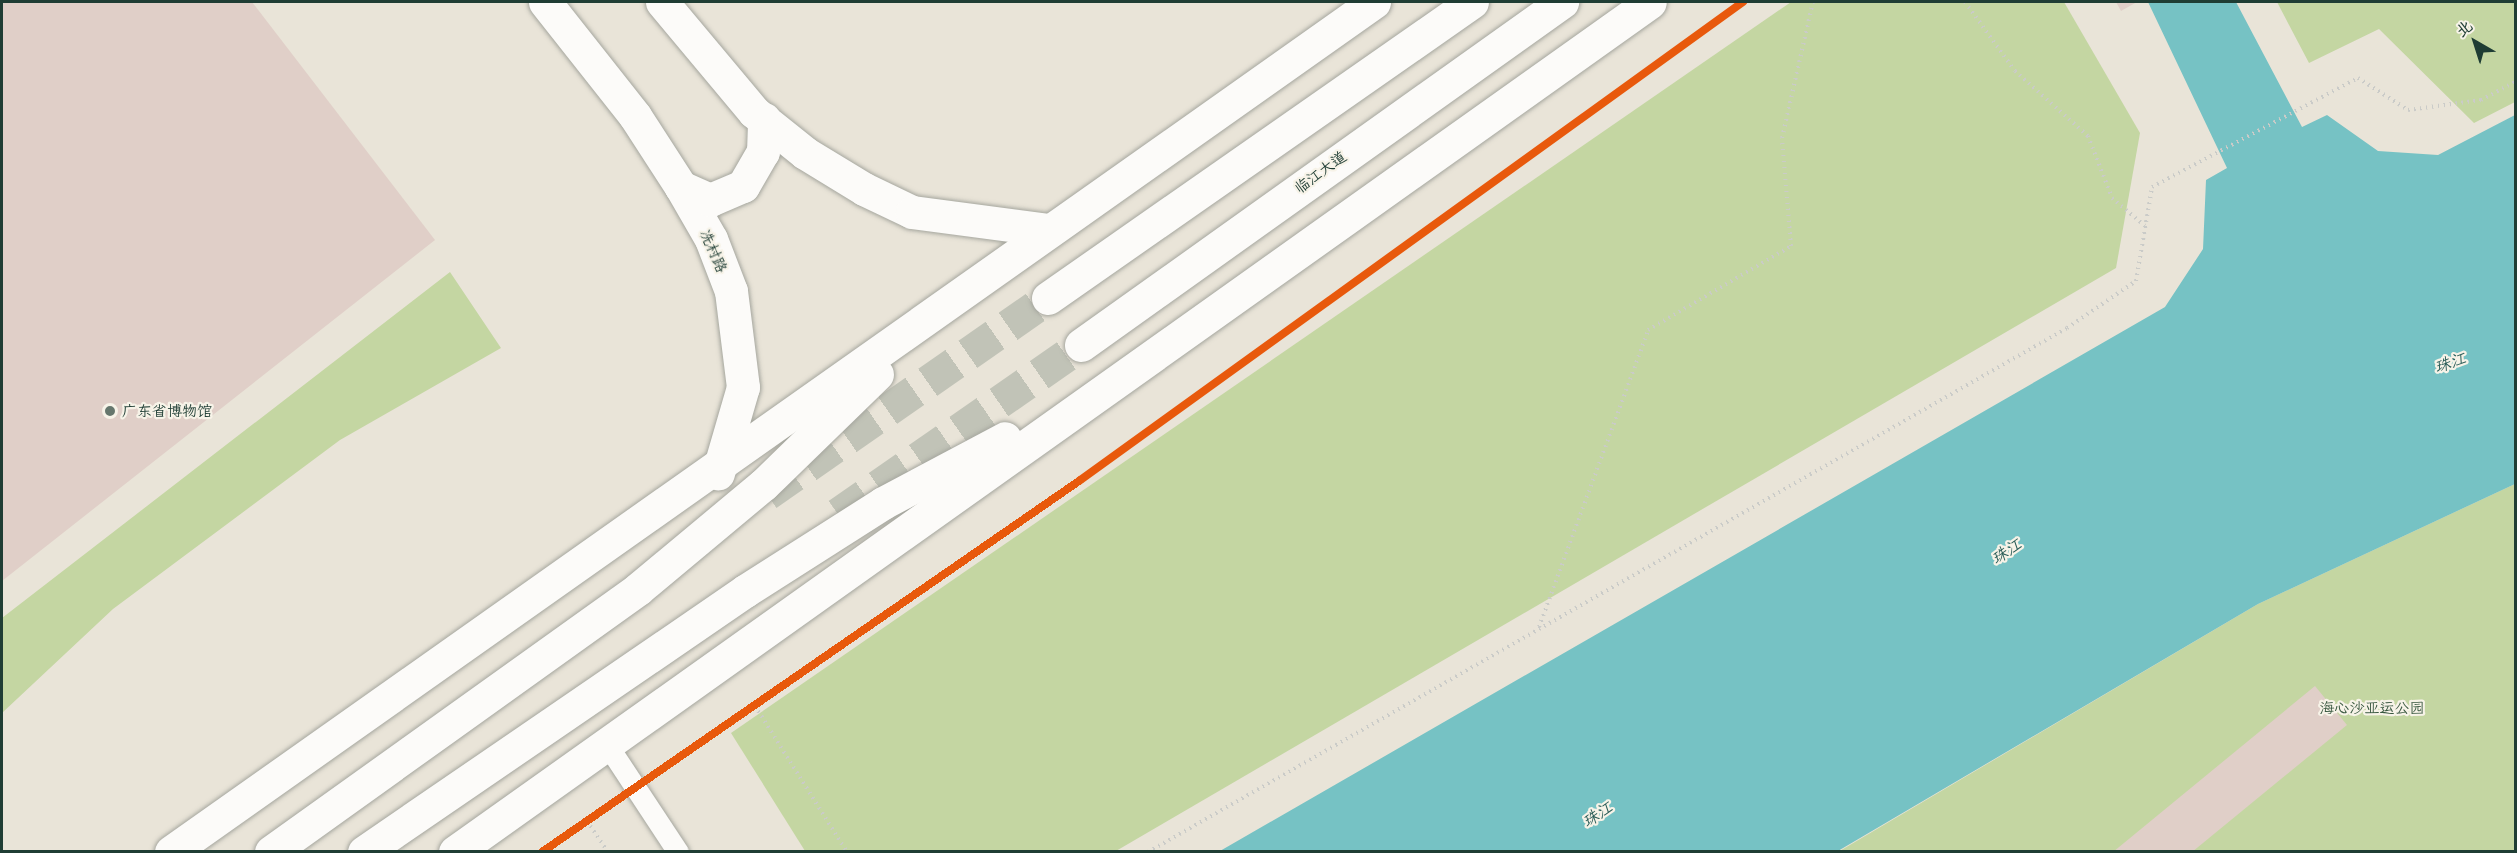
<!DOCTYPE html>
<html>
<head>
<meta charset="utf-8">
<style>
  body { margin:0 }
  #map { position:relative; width:2517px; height:853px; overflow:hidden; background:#e9e4d8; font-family:Delius,"LXGW WenKai TC",sans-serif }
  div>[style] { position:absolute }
  .green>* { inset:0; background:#c4d6a2 }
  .water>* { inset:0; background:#76c2c4 }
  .building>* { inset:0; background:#e0cfc8 }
  .secondary-tunnel>* { height:33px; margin-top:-16.5px; transform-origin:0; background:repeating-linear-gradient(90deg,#c1c3b7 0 33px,transparent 0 49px) }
  .path>* { height:4px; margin-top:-2px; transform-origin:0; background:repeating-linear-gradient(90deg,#cacbc8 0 1.5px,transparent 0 6px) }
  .roads { filter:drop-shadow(0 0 2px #a5a69e) drop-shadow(0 0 2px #a5a69e) }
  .service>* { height:21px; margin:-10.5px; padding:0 10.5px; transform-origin:10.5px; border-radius:10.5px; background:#fcfbf9 }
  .secondary>* { height:33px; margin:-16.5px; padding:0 16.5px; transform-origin:16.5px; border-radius:16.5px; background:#fcfbf9 }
  .cycleway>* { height:8px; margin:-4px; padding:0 4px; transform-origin:4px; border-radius:4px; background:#e8590c }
  .dots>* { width:16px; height:16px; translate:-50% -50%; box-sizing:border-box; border:3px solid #f7f3e8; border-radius:50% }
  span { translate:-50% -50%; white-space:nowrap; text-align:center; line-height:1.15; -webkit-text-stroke:4.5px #f7f3e8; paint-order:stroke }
  .street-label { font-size:15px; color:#1f3d34 }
  .poi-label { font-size:15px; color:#1f3d34 }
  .left { translate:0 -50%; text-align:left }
  .park-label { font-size:15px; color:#3a5941 }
  .water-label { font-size:16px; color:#285b56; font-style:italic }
  .frame { position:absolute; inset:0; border:3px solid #1f3d34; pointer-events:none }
  .north { position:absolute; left:2445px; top:12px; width:60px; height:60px; -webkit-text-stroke:4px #f7f3e8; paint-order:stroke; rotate:321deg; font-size:16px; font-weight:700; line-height:24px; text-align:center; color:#1f3d34 }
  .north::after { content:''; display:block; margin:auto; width:21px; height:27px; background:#1f3d34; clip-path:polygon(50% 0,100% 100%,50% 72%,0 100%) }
</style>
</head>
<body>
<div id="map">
  <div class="green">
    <i style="clip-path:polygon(1791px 2px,2064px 2px,2140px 133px,2116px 268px,1116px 851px,805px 851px,731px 733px)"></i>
    <i style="clip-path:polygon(2277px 2px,2515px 2px,2515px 102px,2474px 123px,2379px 29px,2309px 63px)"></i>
    <i style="clip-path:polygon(450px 272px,501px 348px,340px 440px,113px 609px,2px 713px,2px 618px)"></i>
    <i style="clip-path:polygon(2515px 484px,2515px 851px,1838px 852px,2258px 604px)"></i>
  </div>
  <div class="water">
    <i style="clip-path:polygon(2148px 2px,2236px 2px,2302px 127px,2327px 115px,2378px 151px,2438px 155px,2515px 115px,2515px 484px,2258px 604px,1838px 851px,1220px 851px,2165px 307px,2203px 249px,2206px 180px,2227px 168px)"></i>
  </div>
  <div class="building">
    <i style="clip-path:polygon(2px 2px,252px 2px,435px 240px,2px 581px)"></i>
    <i style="clip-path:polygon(2116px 2px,2137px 2px,2121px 11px)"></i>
    <i style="clip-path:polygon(2315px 686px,2347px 725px,2192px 852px,2113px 852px)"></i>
  </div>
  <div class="secondary-tunnel">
    <i style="left:767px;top:494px;width:343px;rotate:-34.9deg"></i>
    <i style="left:838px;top:514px;width:296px;rotate:-34.8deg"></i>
  </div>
  <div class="path">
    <i style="left:1965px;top:2px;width:85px;rotate:54.1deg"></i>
    <i style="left:2015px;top:71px;width:98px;rotate:41.7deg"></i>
    <i style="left:2088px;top:136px;width:66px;rotate:68.8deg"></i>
    <i style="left:2112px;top:198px;width:43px;rotate:40.3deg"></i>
    <i style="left:1539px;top:627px;width:316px;rotate:-69.8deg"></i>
    <i style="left:1648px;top:330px;width:166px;rotate:-30.4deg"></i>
    <i style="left:1791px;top:246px;width:108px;rotate:-94.8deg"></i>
    <i style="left:1782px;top:138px;width:139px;rotate:-77.2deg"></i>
    <i style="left:755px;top:706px;width:173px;rotate:57.8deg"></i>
    <i style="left:587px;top:821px;width:37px;rotate:56deg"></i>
    <i style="left:1148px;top:852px;width:1058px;rotate:-29.69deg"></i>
    <i style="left:2067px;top:328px;width:83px;rotate:-34.3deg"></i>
    <i style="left:2136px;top:281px;width:95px;rotate:-80.3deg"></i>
    <i style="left:2152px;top:187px;width:233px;rotate:-27.9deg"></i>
    <i style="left:2358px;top:78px;width:59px;rotate:32.6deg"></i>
    <i style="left:2408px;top:110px;width:74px;rotate:-7.8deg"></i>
    <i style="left:2481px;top:100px;width:40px;rotate:-28deg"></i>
  </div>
  <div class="roads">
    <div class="service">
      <i style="left:606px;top:743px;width:131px;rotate:56.6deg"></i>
    </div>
    <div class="secondary">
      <i style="left:545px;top:2px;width:145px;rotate:51.7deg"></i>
      <i style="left:635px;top:116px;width:85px;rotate:57.1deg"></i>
      <i style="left:681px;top:187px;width:60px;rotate:60deg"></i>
      <i style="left:711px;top:239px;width:56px;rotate:69deg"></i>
      <i style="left:731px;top:291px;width:97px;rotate:82.9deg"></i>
      <i style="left:743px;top:387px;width:90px;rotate:106.2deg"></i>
      <i style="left:662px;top:2px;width:143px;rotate:50.1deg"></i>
      <i style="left:754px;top:112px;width:65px;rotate:38.8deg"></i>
      <i style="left:805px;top:153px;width:69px;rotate:31.4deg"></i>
      <i style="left:864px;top:189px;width:53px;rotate:25.6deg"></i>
      <i style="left:912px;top:212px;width:137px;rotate:7.5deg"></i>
      <i style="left:681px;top:187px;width:32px;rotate:24deg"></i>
      <i style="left:710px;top:200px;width:36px;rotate:-23deg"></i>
      <i style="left:743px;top:186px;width:39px;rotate:-60deg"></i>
      <i style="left:763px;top:152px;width:33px;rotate:-88deg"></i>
      <i style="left:1048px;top:298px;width:517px;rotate:-34.92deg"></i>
      <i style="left:1081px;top:345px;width:591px;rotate:-35.49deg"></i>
      <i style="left:171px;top:852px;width:1473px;rotate:-35.24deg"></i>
      <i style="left:271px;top:852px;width:452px;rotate:-35.6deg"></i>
      <i style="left:638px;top:589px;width:163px;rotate:-39.8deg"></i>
      <i style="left:763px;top:485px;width:159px;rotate:-44.2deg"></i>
      <i style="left:364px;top:852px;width:462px;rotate:-34.4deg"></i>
      <i style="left:745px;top:591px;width:164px;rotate:-32.5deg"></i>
      <i style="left:883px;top:503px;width:138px;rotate:-28deg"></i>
      <i style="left:455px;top:852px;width:1466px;rotate:-35.42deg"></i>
    </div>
  </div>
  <div class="cycleway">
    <i style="left:542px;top:852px;width:653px;rotate:-34.64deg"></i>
    <i style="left:1079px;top:481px;width:819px;rotate:-35.81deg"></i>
  </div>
  <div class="dots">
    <i style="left:110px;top:411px;background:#66776d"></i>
  </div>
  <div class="street-label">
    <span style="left:1320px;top:172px;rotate:-36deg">临江大道</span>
    <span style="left:714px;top:251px;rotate:66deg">冼村路</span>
  </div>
  <div class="poi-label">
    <span class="left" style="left:122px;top:411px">广东省博物馆</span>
  </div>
  <div class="park-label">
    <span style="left:2372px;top:708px">海心沙亚运公园</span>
  </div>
  <div class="water-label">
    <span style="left:2450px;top:362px;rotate:-18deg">珠江</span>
    <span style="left:2006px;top:551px;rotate:-33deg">珠江</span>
    <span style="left:1597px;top:814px;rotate:-33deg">珠江</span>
  </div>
  <div class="frame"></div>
  <div class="north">北</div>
</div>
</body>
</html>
